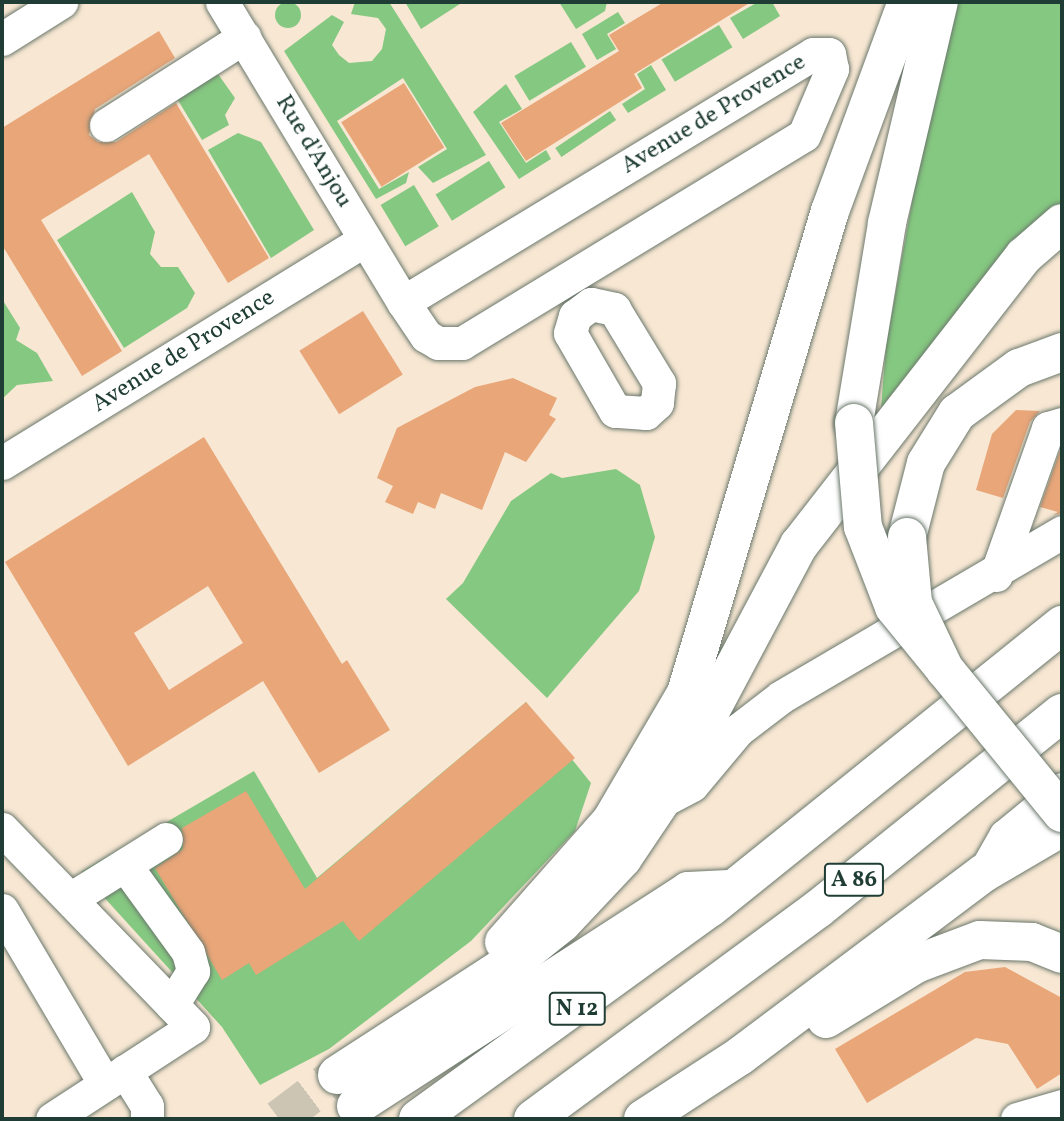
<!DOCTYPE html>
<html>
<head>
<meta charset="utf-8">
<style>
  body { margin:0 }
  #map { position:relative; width:1064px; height:1121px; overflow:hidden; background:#f7e7d3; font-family:Vollkorn,serif }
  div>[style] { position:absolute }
  .green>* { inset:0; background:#85c881; transform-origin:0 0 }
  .round { border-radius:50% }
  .building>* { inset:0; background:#e8a679; transform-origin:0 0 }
  .highway-tunnel>* { height:38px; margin-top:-19px; transform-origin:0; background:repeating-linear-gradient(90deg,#ccc5b3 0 38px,transparent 0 57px) }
  .roads { filter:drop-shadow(0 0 2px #6b786c) drop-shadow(0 0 2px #6b786c) }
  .minor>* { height:33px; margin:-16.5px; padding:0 16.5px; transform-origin:16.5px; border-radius:16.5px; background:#fff }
  .major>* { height:38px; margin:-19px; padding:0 19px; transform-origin:19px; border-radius:19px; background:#fff }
  .highway>* { height:38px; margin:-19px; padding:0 19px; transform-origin:19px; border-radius:19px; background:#fff }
  .bridges { filter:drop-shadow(0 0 2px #6b786c) drop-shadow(0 0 2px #6b786c) }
  .major-bridge>* { height:38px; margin:-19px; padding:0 19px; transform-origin:19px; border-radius:19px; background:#fff }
  .highway-bridge>* { height:38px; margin:-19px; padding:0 19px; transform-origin:19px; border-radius:19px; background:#fff }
  span { translate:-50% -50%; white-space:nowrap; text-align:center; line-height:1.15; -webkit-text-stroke:6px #fff; paint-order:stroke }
  .shield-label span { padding:2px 5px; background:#fff; border:2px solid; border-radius:5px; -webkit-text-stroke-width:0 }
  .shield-label { font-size:23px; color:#1f3d34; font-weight:700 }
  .street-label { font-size:24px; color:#1f3d34 }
  .frame { position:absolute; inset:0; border:4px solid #1f3d34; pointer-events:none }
</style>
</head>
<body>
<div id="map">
  <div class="green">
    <i class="round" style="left:275px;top:2px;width:26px;height:26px"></i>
    <i style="clip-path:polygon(355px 2px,389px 2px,486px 155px,433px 183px,418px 167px,447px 149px,403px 78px,337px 121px,379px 189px,409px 172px,406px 183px,376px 199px,284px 51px,332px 15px,344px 22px,332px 45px,339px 55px,349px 63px,372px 61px,382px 49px,386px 29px,378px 18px,351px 14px)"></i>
    <i style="clip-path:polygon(405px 2px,463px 2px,421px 29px)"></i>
    <i style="clip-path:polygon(559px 2px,607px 2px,605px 11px,576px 29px)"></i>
    <i style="clip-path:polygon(758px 2px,772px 2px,780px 16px,743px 39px,730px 18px)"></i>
    <i style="clip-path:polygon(957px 2px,1062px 2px,1062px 203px,1037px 221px,979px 286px,881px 408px,886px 345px,928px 114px)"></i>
    <i style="clip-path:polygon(618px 12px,625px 23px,607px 34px,616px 49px,597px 60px,582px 34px)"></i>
    <i style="left:719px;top:25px;width:26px;height:67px;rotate:59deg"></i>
    <i style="left:571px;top:42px;width:29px;height:66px;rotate:59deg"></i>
    <i style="clip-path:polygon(651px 65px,666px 90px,628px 113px,622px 104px,645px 89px,637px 74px)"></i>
    <i style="clip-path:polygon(213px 67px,235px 98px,225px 115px,229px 125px,202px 140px,173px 92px)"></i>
    <i style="clip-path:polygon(506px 84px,522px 109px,499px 122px,526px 163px,546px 150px,551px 159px,519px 179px,473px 112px)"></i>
    <i style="left:610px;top:111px;width:11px;height:66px;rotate:56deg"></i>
    <i style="clip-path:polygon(238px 133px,261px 142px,314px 230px,271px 258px,208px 150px)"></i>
    <i style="left:489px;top:161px;width:31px;height:63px;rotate:58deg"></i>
    <i style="left:414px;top:185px;width:48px;height:39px;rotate:59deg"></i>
    <i style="clip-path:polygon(132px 192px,155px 232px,150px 254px,161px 267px,178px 267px,195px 293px,187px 308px,124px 348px,57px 240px)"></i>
    <i style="clip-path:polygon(2px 299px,20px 328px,16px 340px,37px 353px,53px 381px,17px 385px,2px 399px)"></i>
    <i style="clip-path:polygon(616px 469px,640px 485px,655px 537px,639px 591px,547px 698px,446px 599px,463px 583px,511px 501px,551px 473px,562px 478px)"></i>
    <i style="clip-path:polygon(526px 702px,591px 783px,575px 831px,471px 941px,329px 1049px,260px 1085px,222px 1027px,81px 872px,254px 771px,317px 878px)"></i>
  </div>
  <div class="building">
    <i style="clip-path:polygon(664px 2px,751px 2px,634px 74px,642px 88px,526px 161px,501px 123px,619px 51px,609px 35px)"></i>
    <i style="clip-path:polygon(159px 31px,175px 58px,95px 109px,89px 135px,98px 142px,116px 142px,176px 103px,269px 258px,228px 283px,149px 154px,41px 220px,122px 351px,82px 376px,2px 245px,2px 128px)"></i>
    <i style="left:404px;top:83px;width:76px;height:74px;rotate:58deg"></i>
    <i style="left:363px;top:311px;width:75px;height:75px;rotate:58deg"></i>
    <i style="clip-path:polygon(513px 378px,557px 398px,549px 415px,556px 419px,526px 462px,505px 452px,482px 510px,441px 493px,435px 509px,418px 502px,413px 514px,385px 502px,393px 486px,377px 478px,397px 428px,475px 387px)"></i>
    <i style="clip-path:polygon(1016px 410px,1040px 411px,1030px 422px,1003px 498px,976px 490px,992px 434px)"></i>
    <i style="clip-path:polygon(evenodd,204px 437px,342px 664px,347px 660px,390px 730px,319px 773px,263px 681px,128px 766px,5px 562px,204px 437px,208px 586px,243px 643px,169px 690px,134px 633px,208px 586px)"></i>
    <i style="clip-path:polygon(1062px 445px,1062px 513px,1053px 515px,1058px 512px,1040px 507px)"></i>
    <i style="clip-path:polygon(526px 702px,575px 758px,359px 941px,343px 921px,256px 975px,249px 963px,222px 980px,155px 868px,183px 849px,182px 828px,246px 791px,305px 889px)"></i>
    <i style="clip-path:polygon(1005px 967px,1062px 998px,1062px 1073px,1037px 1089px,1008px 1044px,976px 1038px,867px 1103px,835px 1049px,965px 972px)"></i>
  </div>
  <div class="highway-tunnel">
    <i style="left:279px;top:1119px;width:73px;rotate:-37.2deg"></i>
  </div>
  <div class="roads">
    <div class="minor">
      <i style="left:222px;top:2px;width:350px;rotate:58.9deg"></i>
      <i style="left:403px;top:302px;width:41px;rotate:55.9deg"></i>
      <i style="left:426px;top:336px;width:14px;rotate:30deg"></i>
      <i style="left:438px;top:343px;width:24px"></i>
      <i style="left:462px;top:343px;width:400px;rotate:-31.3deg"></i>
      <i style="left:804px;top:135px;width:72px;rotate:-67deg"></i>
      <i style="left:832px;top:69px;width:15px;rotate:-101deg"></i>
      <i style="left:829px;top:54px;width:16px;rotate:180deg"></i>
      <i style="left:813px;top:54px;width:479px;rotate:148.8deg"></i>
      <i style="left:2px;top:39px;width:70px;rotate:-32.1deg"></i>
      <i style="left:106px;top:125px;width:164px;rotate:-32.5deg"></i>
      <i style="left:591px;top:304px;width:24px;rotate:12deg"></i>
      <i style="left:614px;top:309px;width:87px;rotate:58.7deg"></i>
      <i style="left:659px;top:383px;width:20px;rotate:96deg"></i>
      <i style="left:657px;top:403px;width:15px;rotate:138deg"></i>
      <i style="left:646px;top:413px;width:31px;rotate:-176deg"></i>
      <i style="left:615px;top:411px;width:90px;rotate:-120deg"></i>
      <i style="left:570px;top:333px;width:18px;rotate:-74deg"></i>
      <i style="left:575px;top:316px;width:20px;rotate:-37deg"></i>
      <i style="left:2px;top:463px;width:426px;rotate:-31.6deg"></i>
      <i style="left:996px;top:575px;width:156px;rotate:-70.5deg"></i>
      <i style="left:1048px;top:428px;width:15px;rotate:-16deg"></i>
      <i style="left:660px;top:802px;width:36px;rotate:-28deg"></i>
      <i style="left:692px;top:785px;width:72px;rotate:-50.1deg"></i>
      <i style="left:738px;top:730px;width:54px;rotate:-37.5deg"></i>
      <i style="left:781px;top:697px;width:326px;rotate:-30.4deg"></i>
      <i style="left:2px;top:829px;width:275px;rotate:46deg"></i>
      <i style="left:193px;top:1027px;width:168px;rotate:146.9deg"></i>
      <i style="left:125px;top:865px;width:107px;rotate:54.1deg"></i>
      <i style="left:188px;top:952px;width:20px;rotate:75deg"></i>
      <i style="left:193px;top:971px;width:40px;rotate:122deg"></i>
      <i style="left:984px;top:873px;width:43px;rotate:-60.4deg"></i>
      <i style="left:1005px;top:836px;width:74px;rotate:-39.5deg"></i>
      <i style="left:70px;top:899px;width:113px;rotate:-32deg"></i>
      <i style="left:2px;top:910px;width:202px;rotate:59.4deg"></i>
      <i style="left:125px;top:1071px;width:41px;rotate:57.8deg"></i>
      <i style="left:147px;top:1106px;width:13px;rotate:90deg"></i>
      <i style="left:1017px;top:1119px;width:47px;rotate:-16.1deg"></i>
    </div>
    <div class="major">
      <i style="left:854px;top:423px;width:203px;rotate:-80.6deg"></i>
      <i style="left:887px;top:223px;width:227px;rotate:-76.8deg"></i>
    </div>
    <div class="highway">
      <i style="left:907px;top:537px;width:76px;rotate:-75.6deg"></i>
      <i style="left:926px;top:463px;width:59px;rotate:-58.2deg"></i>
      <i style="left:957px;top:413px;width:77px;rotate:-36deg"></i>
      <i style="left:1019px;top:368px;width:46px;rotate:-20.4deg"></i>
      <i style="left:504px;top:942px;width:162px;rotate:-48.5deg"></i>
      <i style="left:611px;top:821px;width:148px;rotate:-59.6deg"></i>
      <i style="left:686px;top:693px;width:503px;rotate:-73.37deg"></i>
      <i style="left:830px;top:211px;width:223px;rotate:-69.8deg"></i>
      <i style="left:826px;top:1019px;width:105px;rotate:-31.4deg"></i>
      <i style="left:916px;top:964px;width:68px;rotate:-20.6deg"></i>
      <i style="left:980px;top:940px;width:52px;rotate:2.2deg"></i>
      <i style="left:1032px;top:942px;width:32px;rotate:22deg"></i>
      <i style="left:337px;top:1075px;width:221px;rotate:-33deg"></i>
      <i style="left:522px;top:955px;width:51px;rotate:-38.7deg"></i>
      <i style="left:562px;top:923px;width:89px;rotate:-46.8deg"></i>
      <i style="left:623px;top:858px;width:81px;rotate:-56.1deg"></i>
      <i style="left:668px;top:791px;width:279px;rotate:-62deg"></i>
      <i style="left:799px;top:545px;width:366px;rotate:-52.1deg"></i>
      <i style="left:1024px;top:256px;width:50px;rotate:-41deg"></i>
      <i style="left:356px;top:1106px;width:396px;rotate:-32.9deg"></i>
      <i style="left:688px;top:891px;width:41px;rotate:-2.8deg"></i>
      <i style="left:418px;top:1119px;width:360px;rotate:-35.9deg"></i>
      <i style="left:710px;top:908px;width:452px;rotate:-38.8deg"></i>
      <i style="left:533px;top:1119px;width:354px;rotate:-36.4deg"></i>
      <i style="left:818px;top:909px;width:313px;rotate:-38.8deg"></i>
      <i style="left:643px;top:1119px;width:116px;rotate:-33deg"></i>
      <i style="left:740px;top:1056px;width:305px;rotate:-36.9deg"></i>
      <i style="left:984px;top:873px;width:91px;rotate:-30.5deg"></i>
    </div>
  </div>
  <div class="bridges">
    <div class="major-bridge">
      <i style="left:854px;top:423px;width:104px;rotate:85.1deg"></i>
      <i style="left:863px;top:527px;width:86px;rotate:68.8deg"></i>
      <i style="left:894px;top:607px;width:266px;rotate:50.8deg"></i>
    </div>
    <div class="highway-bridge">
      <i style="left:907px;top:537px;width:66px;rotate:84.8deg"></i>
      <i style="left:913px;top:603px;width:74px;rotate:64.5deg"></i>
    </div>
  </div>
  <div class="shield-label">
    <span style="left:854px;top:880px">A 86</span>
    <span style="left:577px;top:1009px">N 12</span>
  </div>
  <div class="street-label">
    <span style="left:714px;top:115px;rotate:-31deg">Avenue de Provence</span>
    <span style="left:313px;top:152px;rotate:59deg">Rue d'Anjou</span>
    <span style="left:184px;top:352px;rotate:-32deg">Avenue de Provence</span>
  </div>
  <div class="frame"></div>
</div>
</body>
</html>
